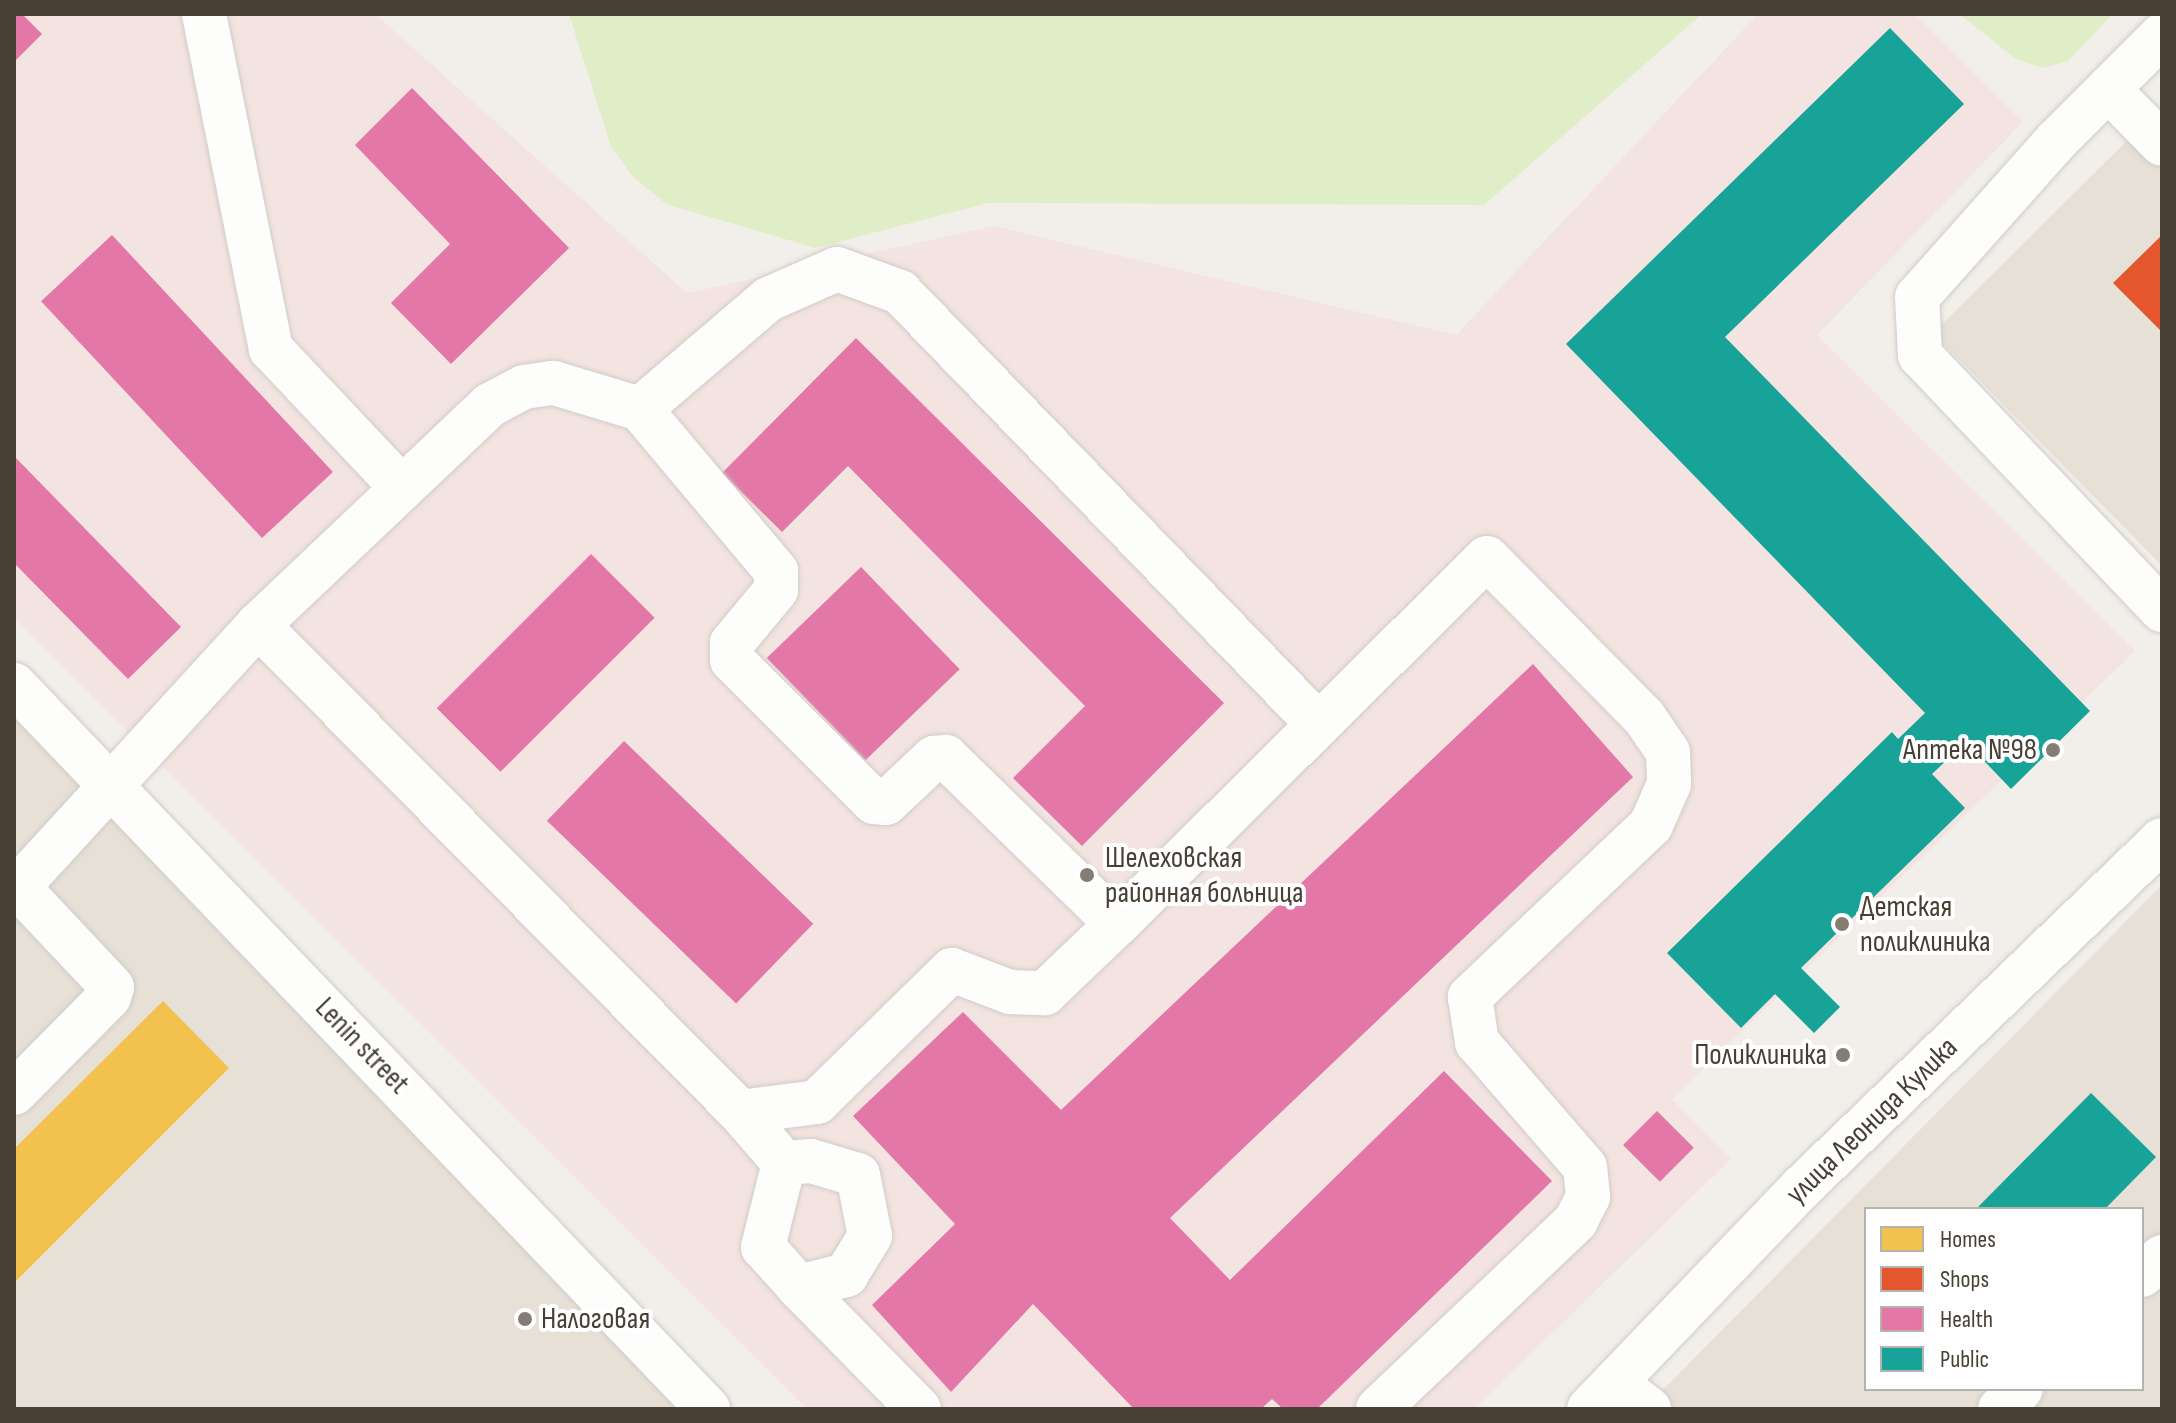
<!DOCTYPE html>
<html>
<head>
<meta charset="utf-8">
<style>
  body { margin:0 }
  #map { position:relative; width:2176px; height:1423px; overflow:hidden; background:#f2efea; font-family:"Sofia Sans Condensed",sans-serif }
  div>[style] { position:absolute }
  .residential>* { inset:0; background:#e6e0d7 }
  .medical>* { inset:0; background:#f4e4e1 }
  .green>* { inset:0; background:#e0eec7 }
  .homes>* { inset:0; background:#f2c14e }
  .shops>* { inset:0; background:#e4572e }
  .health>* { inset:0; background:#e377a8; transform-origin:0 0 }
  .public>* { inset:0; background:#17a398 }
  .roads { filter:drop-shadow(0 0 2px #d0ccc7) drop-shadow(0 0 2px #d0ccc7) }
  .minor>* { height:44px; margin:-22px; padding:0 22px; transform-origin:22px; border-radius:22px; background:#fdfdfc }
  .dots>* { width:22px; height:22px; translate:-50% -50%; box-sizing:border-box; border:4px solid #fff; border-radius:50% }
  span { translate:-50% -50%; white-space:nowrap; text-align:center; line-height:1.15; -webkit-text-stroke:8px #fff; paint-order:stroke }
  .poi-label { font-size:30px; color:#484035 }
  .right { translate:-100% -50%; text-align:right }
  .left { translate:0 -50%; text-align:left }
  .street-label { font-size:30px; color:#484035 }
  .frame { position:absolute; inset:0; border:16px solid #484035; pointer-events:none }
  .legend { position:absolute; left:1864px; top:1207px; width:280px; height:184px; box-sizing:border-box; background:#fff; border:2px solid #b6b3ae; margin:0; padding:10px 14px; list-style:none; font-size:24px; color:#484035 }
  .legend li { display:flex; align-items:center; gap:16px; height:40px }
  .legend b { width:40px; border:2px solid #b6b3ae }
</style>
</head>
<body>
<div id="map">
  <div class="residential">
    <i style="clip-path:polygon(2162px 106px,2162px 566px,1933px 333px)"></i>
    <i style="clip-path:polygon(14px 691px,691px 1409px,14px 1409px)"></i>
    <i style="clip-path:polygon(evenodd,2162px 885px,2162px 1409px,1644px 1409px,2162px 885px,1866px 1209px,2142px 1209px,2142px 1389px,1866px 1389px,1866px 1209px)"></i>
  </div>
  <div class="medical">
    <i style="clip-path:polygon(14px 14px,375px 14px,687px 293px,994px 226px,1456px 335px,1758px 14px,1915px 14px,2023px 122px,1817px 335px,2135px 651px,1672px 1099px,1731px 1159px,1474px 1409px,807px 1409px,14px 618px)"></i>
  </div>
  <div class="green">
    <i style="clip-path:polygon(569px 14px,1702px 14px,1484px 205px,988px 203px,815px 248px,666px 204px,633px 177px,611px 147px)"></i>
    <i style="clip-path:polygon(1959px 14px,2113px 14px,2068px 61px,2042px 68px,2016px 59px)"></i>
  </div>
  <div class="homes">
    <i style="clip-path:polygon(163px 1001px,229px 1068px,14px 1283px,14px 1149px)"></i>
  </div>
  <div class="shops">
    <i style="clip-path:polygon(2162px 235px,2162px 332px,2113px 283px)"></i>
  </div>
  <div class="health">
    <i style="clip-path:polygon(14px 14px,22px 14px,42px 34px,14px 62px)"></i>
    <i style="clip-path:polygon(412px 88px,569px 248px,451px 364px,391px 303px,450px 244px,355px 145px)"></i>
    <i style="left:112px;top:235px;width:324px;height:97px;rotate:47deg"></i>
    <i style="clip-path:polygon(856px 338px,1224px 703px,1082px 846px,1013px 778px,1085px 706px,848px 466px,782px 532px,722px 473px)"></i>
    <i style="clip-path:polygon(14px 456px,181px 627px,128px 679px,14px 563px)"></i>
    <i style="left:591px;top:554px;width:90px;height:218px;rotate:45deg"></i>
    <i style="left:861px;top:567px;width:142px;height:131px;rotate:46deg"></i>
    <i style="clip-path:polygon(1533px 664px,1633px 777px,1170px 1218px,1230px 1280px,1444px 1071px,1552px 1181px,1317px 1409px,1283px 1409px,1272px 1399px,1261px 1409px,1134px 1409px,1033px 1304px,951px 1392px,872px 1305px,955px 1224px,853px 1116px,963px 1012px,1061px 1110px)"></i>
    <i style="left:624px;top:741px;width:263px;height:111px;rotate:44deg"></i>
    <i style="left:1657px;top:1111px;width:52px;height:48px;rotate:45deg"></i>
  </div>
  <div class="public">
    <i style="clip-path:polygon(1890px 28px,1964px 104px,1725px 337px,2090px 711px,2011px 789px,1966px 742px,1932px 774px,1965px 808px,1801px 968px,1840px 1007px,1814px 1033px,1775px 994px,1741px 1028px,1667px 953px,1892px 732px,1898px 739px,1925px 713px,1566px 344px)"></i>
    <i style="clip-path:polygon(2091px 1093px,2156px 1157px,2105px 1209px,1976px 1209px)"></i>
  </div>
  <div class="roads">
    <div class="minor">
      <i style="left:204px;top:14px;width:342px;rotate:78.7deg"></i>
      <i style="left:271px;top:349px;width:191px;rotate:46.7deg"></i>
      <i style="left:2162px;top:35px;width:148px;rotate:135deg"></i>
      <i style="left:2057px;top:140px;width:210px;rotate:131.7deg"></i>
      <i style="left:1917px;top:297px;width:58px;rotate:87deg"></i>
      <i style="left:1920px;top:355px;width:352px;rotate:46.5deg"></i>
      <i style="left:2108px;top:89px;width:77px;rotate:45.5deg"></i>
      <i style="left:640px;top:409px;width:212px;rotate:50deg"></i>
      <i style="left:776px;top:571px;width:19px;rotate:90deg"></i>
      <i style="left:776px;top:590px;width:69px;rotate:129.7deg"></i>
      <i style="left:732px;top:643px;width:17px;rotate:90deg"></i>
      <i style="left:732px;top:660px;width:201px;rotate:45deg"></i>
      <i style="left:874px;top:802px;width:12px;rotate:5deg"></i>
      <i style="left:886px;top:803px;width:66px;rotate:-43.2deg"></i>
      <i style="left:934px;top:758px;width:12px;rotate:-5deg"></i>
      <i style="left:946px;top:757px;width:239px;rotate:44.3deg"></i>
      <i style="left:1117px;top:924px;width:520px;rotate:-44.69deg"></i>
      <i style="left:1487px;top:558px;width:223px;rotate:45.4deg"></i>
      <i style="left:1644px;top:717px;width:42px;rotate:55.6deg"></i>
      <i style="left:1668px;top:752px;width:32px;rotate:88deg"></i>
      <i style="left:1669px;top:784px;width:45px;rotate:113.7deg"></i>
      <i style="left:1651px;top:825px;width:250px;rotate:136.5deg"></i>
      <i style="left:1470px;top:997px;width:46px;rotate:81.2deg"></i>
      <i style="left:1477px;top:1042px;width:165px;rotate:49.2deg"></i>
      <i style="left:1585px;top:1167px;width:30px;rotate:84deg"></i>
      <i style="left:1588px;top:1197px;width:27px;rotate:117deg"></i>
      <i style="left:1576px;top:1221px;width:273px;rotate:136.5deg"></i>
      <i style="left:258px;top:625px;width:685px;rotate:45.3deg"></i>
      <i style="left:740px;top:1112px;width:78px;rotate:-7.4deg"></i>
      <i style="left:817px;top:1102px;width:189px;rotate:-44.4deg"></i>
      <i style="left:952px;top:970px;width:62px;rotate:20.8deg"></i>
      <i style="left:1010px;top:992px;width:35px;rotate:2deg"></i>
      <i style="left:1045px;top:993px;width:100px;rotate:-43.8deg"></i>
      <i style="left:14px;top:685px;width:1003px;rotate:46.21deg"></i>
      <i style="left:14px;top:1093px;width:135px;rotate:-45.3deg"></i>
      <i style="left:109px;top:997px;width:10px;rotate:-73deg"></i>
      <i style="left:112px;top:987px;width:120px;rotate:-133.3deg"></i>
      <i style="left:30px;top:900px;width:13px;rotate:-119deg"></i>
      <i style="left:24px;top:889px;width:15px;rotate:-70deg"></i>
      <i style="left:29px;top:875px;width:339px;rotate:-47.5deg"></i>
      <i style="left:258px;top:625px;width:320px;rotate:-43.5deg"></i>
      <i style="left:490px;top:405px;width:38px;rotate:-28deg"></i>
      <i style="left:524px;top:387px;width:30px;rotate:-8deg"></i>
      <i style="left:554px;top:383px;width:90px;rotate:16.8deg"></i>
      <i style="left:640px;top:409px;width:170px;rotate:-40.5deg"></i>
      <i style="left:769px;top:299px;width:74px;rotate:-23.8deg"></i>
      <i style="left:837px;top:269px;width:67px;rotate:20.1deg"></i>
      <i style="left:900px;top:292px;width:600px;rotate:45.95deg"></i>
      <i style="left:740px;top:1112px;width:67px;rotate:49.2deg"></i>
      <i style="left:784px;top:1163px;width:87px;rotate:104deg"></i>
      <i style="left:763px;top:1247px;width:54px;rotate:48deg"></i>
      <i style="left:799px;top:1287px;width:49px;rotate:-14.3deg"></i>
      <i style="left:846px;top:1275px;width:46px;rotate:-58.4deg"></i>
      <i style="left:870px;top:1236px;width:62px;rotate:-101.1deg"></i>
      <i style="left:858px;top:1175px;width:49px;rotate:-163.4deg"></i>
      <i style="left:811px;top:1161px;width:27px;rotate:176deg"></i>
      <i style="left:2142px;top:1275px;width:27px;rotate:-42deg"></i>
      <i style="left:799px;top:1287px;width:171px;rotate:45.5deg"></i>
      <i style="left:1615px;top:1383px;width:43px;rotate:37.4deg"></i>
      <i style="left:1589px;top:1409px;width:308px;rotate:-46.2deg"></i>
      <i style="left:1802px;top:1187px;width:500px;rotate:-43.95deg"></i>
      <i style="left:2000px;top:1409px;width:29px;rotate:-44deg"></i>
    </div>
  </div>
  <div class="dots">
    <i style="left:2053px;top:750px;background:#847d74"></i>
    <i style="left:1087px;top:875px;background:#847d74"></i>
    <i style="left:1842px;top:924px;background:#847d74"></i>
    <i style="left:1843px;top:1055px;background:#847d74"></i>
    <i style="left:525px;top:1319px;background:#847d74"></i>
  </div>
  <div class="poi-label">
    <span class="right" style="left:2037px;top:750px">Аптека №98</span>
    <span class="left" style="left:1105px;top:875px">Шелеховская<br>районная больница</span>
    <span class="left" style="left:1860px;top:924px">Детская<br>поликлиника</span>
    <span class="right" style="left:1827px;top:1055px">Поликлиника</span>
    <span class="left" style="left:541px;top:1319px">Налоговая</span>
  </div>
  <div class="street-label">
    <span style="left:362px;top:1046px;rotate:46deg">Lenin street</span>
    <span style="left:1872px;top:1121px;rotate:-44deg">улица Леонида Кулика</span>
  </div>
  <div class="frame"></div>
  <ul class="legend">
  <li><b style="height:22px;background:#f2c14e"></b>Homes</li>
  <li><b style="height:22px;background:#e4572e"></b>Shops</li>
  <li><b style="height:22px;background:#e377a8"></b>Health</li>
  <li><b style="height:22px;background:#17a398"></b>Public</li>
  </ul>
</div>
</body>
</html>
